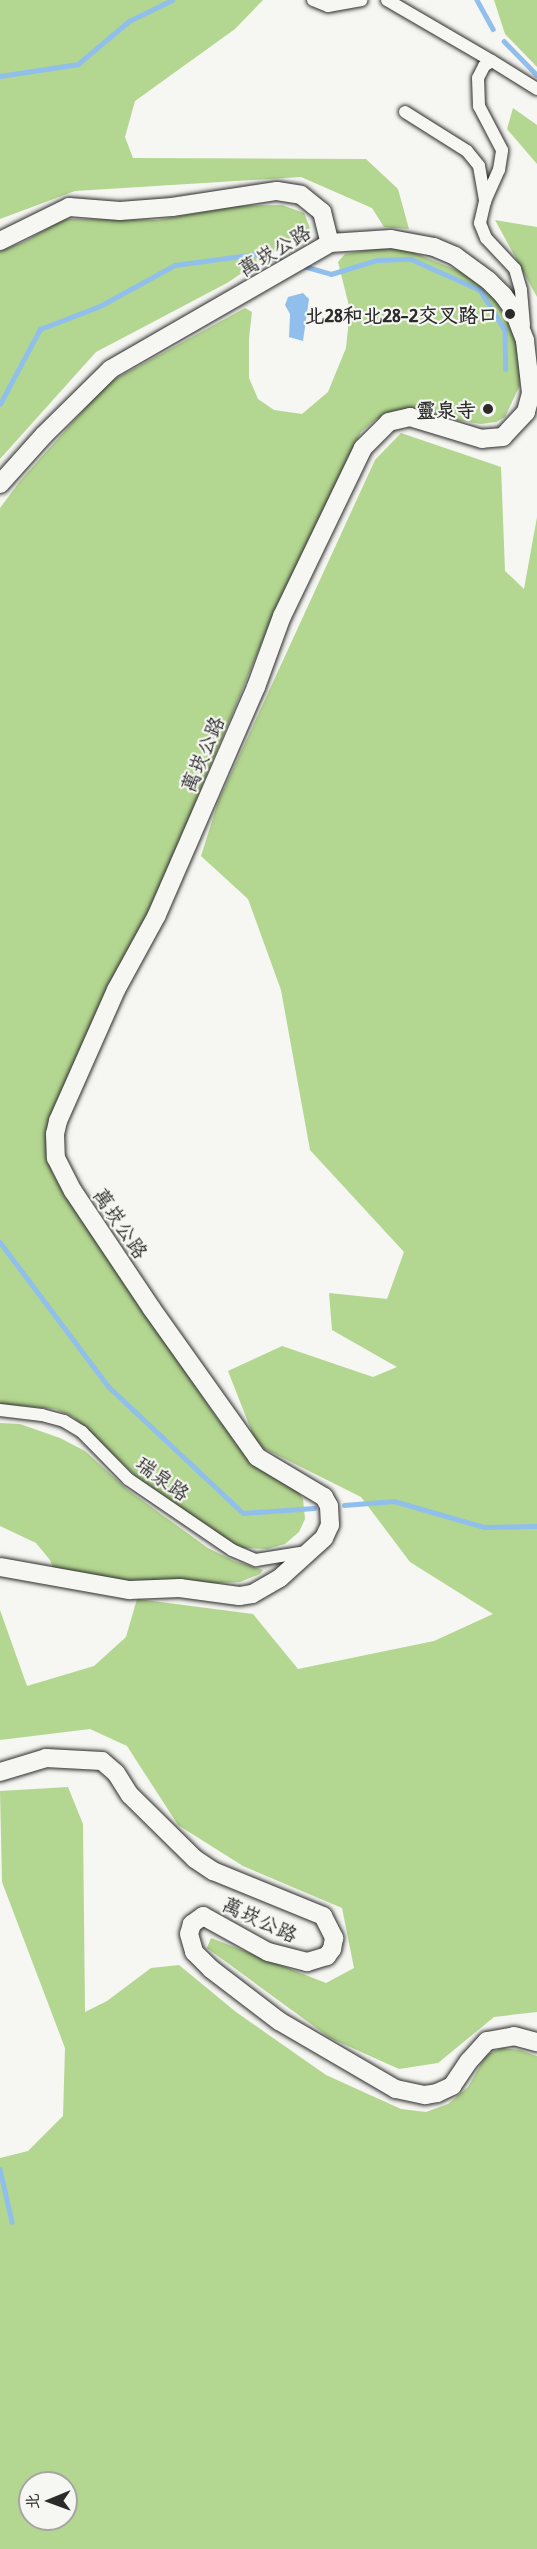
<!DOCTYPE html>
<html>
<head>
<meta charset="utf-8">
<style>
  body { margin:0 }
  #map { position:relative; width:537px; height:2549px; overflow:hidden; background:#f6f6f2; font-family:"Patrick Hand","LXGW WenKai TC",sans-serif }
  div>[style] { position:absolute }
  .green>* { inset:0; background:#b3d690 }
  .water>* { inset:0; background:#91bfec }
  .stream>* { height:4.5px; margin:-2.25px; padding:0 2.25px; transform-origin:2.25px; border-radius:2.25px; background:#91bfec }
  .roads { filter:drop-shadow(0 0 2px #2b2b2b) drop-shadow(0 0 2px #2b2b2b) }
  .street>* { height:12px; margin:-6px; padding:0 6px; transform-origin:6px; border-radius:6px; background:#f6f6f2 }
  .secondary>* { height:18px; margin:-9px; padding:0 9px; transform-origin:9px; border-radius:9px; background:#f6f6f2 }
  .dots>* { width:16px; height:16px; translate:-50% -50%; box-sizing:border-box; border:3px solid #f6f6f2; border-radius:50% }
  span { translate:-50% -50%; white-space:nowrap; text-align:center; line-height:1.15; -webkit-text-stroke:4.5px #f6f6f2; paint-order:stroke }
  .street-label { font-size:20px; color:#2b2b2b }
  .poi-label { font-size:20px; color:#2b2b2b; font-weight:700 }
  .right { translate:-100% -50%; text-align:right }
  .north { position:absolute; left:18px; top:2471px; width:60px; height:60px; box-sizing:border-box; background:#f6f6f2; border:2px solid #a5a5a2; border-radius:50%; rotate:269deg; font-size:16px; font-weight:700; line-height:24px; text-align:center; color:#2b2b2b }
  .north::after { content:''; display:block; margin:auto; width:21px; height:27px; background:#2b2b2b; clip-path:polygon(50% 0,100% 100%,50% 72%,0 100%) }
</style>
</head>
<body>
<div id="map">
  <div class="green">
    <i style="clip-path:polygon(0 0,263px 0,235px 29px,135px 101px,125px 137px,133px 158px,366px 159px,398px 189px,409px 229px,384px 227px,372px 208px,301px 177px,75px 191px,0 219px)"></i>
    <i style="clip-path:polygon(494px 0,537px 0,537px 67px,505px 34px)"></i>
    <i style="clip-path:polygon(513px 108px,537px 125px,537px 164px,507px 129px)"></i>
    <i style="clip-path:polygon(282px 205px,304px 213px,310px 228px,227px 283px,96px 352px,0 459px,0 251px,24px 242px,64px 219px,158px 220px,236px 206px)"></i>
    <i style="clip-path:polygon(495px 220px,537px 227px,537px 297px)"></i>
    <i style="clip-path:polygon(375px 249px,405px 249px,469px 275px,489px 291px,512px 324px,520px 354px,520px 385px,505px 417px,496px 422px,481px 424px,456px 420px,412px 408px,391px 412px,375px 420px,361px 432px,267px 630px,151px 910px,114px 978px,58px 1099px,47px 1158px,54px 1176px,71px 1204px,217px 1418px,259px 1469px,297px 1490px,303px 1499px,305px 1519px,299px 1532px,285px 1544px,267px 1549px,242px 1548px,221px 1536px,138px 1478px,73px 1417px,55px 1409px,0 1404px,0 508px,20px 481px,108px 383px,245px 308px,252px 312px,249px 338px,249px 378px,258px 399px,274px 410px,302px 414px,328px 392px,346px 348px,350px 310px,338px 262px,345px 254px)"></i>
    <i style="clip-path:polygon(401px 433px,501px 467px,505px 571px,524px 589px,537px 517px,537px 2012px,494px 2017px,438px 2063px,399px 2069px,330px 2038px,207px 1948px,211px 1938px,326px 1983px,354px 1968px,342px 1908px,243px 1866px,178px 1825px,127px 1746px,90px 1729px,0 1740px,0 1610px,27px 1686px,94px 1666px,126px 1637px,137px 1599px,253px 1614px,298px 1669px,434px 1641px,493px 1614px,410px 1562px,361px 1497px,257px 1445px,228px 1371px,282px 1346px,373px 1377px,397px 1367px,332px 1330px,329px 1293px,387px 1299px,404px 1252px,310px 1150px,281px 990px,248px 899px,201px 856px,218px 802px,375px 460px)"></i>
    <i style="clip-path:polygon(0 1423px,20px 1424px,60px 1438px,85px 1451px,128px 1490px,208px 1548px,234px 1561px,263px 1570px,260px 1574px,240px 1582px,201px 1584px,127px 1585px,55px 1572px,50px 1560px,36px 1543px,0 1526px)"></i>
    <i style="clip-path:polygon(evenodd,68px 1787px,83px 1824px,85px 2012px,107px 2001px,151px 1968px,179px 1965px,236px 2012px,326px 2075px,401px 2109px,426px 2112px,448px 2104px,468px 2087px,486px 2055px,502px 2048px,520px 2050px,537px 2056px,537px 2549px,0 2549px,0 2158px,28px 2151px,63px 2116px,65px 2048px,2px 1882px,0 1791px,68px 1787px,30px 2483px,66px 2483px,66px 2519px,30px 2519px,30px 2483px)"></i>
  </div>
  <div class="water">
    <i style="clip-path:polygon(303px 293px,309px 299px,303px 341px,289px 337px,290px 314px,285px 305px,288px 297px)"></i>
  </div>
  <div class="stream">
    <i style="left:477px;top:0;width:33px;rotate:61deg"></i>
    <i style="left:504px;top:41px;width:47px;rotate:45.9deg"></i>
    <i style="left:0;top:76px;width:79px;rotate:-8.7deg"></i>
    <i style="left:78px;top:64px;width:67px;rotate:-40.1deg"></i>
    <i style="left:129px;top:21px;width:48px;rotate:-26deg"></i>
    <i style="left:300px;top:265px;width:32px;rotate:16deg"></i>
    <i style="left:331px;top:274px;width:48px;rotate:-16.9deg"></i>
    <i style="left:377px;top:260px;width:34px;rotate:-2deg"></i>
    <i style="left:411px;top:259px;width:76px;rotate:24.2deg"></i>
    <i style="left:480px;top:290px;width:47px;rotate:58deg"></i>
    <i style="left:505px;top:330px;width:39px;rotate:89deg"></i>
    <i style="left:0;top:404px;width:85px;rotate:-61.9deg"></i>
    <i style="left:40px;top:329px;width:64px;rotate:-21deg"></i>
    <i style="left:100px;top:306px;width:85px;rotate:-28.7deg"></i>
    <i style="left:175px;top:265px;width:82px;rotate:-7.7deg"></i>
    <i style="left:256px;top:254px;width:31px;rotate:15deg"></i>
    <i style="left:0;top:1242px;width:181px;rotate:53.1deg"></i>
    <i style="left:109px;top:1387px;width:184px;rotate:43.2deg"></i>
    <i style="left:243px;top:1513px;width:71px;rotate:-4deg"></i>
    <i style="left:344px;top:1505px;width:50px;rotate:-4.6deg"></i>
    <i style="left:394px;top:1501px;width:94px;rotate:16.1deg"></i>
    <i style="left:484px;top:1527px;width:53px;rotate:-1.1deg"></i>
    <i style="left:0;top:2169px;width:54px;rotate:77.2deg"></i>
  </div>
  <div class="roads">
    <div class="street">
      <i style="left:313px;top:0;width:16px;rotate:22deg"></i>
      <i style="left:328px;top:6px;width:34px;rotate:-10deg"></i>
      <i style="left:387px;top:0;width:121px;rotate:30.2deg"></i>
      <i style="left:405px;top:112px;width:73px;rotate:32.2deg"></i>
      <i style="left:467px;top:151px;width:19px;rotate:51deg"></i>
      <i style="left:479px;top:166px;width:36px;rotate:80deg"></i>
      <i style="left:524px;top:325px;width:35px;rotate:-95deg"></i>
      <i style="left:521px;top:290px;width:22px;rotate:-106deg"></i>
      <i style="left:515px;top:269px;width:42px;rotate:-133.1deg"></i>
      <i style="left:486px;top:238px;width:16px;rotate:-112deg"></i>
      <i style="left:480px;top:223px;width:23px;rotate:-77deg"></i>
      <i style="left:485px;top:201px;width:34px;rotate:-66deg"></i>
      <i style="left:499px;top:170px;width:20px;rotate:-81deg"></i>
      <i style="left:502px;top:150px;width:50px;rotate:-117.6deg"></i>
      <i style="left:479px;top:106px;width:28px;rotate:-92deg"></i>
      <i style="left:478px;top:78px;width:13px;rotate:-63deg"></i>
      <i style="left:484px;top:66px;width:9px;rotate:-32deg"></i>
      <i style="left:492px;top:61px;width:53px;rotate:31.9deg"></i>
      <i style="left:0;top:1410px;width:42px;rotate:6.8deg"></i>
      <i style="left:42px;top:1415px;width:23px;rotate:15deg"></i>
      <i style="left:64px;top:1421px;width:21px;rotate:31deg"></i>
      <i style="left:82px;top:1432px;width:66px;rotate:45.6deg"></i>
      <i style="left:128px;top:1479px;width:126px;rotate:34.3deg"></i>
      <i style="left:232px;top:1550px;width:26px;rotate:23deg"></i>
      <i style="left:256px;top:1560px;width:51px;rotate:-9.1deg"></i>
    </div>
    <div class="secondary">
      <i style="left:0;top:241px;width:77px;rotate:-26.2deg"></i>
      <i style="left:69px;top:207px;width:51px;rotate:4.5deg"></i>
      <i style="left:120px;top:211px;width:52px;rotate:-4.4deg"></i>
      <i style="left:172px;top:207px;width:106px;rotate:-8.7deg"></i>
      <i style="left:277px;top:191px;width:24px;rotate:9deg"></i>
      <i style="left:301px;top:195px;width:27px;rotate:39deg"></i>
      <i style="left:322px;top:212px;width:32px;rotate:76deg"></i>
      <i style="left:0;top:484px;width:66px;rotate:-48.1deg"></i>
      <i style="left:44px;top:435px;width:94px;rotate:-44.6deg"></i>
      <i style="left:111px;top:369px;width:253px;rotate:-29.9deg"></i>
      <i style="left:330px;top:243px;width:61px;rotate:-3.8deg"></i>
      <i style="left:391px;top:239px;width:44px;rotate:10.5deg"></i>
      <i style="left:434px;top:247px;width:23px;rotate:23deg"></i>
      <i style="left:455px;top:256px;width:42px;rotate:36.3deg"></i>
      <i style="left:489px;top:281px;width:20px;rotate:45deg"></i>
      <i style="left:503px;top:295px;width:17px;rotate:54deg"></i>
      <i style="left:513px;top:309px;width:34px;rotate:69deg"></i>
      <i style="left:525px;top:341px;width:52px;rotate:83.4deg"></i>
      <i style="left:531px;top:393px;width:20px;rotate:105deg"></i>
      <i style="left:526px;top:412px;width:34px;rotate:133deg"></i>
      <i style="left:503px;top:437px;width:21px;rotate:175deg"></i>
      <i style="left:482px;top:439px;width:75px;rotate:-163deg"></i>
      <i style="left:410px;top:417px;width:22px;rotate:167deg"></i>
      <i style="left:389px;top:422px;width:37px;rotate:135deg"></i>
      <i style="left:363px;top:448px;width:187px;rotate:115.7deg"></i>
      <i style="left:282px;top:616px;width:76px;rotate:110.1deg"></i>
      <i style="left:256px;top:687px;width:249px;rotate:113.5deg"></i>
      <i style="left:157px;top:915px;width:85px;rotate:118.7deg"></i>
      <i style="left:116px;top:990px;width:143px;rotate:113.9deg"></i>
      <i style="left:58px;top:1121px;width:13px;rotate:103deg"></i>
      <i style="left:55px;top:1134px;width:24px;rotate:88deg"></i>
      <i style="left:56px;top:1158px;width:37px;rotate:63deg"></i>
      <i style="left:73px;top:1191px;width:142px;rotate:56.2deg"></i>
      <i style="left:152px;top:1309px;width:181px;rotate:54.6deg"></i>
      <i style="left:257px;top:1457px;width:78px;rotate:30.8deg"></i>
      <i style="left:324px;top:1497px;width:10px;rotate:61deg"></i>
      <i style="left:329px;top:1506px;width:19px;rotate:87deg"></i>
      <i style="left:330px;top:1525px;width:14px;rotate:115deg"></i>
      <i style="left:324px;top:1538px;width:59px;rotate:137.7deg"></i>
      <i style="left:280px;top:1578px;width:32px;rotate:150deg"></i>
      <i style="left:252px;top:1594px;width:13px;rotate:171deg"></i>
      <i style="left:239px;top:1596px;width:60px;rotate:-172.3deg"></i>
      <i style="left:180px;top:1588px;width:51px;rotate:177.8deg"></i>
      <i style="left:129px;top:1590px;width:131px;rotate:-169.9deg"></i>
      <i style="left:0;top:1772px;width:48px;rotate:-16.9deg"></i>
      <i style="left:46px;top:1758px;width:56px;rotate:3.1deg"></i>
      <i style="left:102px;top:1761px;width:18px;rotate:41deg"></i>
      <i style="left:116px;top:1773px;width:26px;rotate:58deg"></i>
      <i style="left:130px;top:1795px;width:91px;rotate:44.6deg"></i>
      <i style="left:195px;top:1859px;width:22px;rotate:34deg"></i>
      <i style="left:213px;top:1871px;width:119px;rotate:22.2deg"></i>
      <i style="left:323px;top:1916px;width:25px;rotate:63deg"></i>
      <i style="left:334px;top:1938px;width:11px;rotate:100deg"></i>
      <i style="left:332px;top:1949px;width:9px;rotate:126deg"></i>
      <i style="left:327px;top:1956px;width:21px;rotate:163deg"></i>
      <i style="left:307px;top:1962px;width:40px;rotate:-165.6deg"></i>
      <i style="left:268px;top:1952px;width:74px;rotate:-151deg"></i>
      <i style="left:203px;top:1916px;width:14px;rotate:144deg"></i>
      <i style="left:192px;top:1924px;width:10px;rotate:107deg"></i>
      <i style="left:189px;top:1934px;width:19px;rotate:74deg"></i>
      <i style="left:194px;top:1952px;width:24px;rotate:45deg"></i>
      <i style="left:211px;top:1969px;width:86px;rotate:37.4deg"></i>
      <i style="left:279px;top:2021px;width:135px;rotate:30.2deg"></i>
      <i style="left:396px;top:2089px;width:30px;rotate:12deg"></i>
      <i style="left:425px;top:2095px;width:12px;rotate:-9deg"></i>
      <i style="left:437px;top:2093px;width:17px;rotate:-25deg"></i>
      <i style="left:452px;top:2086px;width:30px;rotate:-56deg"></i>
      <i style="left:469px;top:2061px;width:27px;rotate:-48deg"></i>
      <i style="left:487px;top:2041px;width:27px;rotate:-10deg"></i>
      <i style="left:514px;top:2036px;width:24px;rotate:15deg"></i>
    </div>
  </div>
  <div class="dots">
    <i style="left:510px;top:314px;background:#2b2b2b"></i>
    <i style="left:488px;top:409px;background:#2b2b2b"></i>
  </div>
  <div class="street-label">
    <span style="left:274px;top:250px;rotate:-31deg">萬崁公路</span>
    <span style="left:202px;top:754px;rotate:-67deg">萬崁公路</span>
    <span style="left:121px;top:1223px;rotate:56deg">萬崁公路</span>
    <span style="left:163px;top:1478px;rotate:36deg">瑞泉路</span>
    <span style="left:260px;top:1919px;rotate:25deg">萬崁公路</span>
  </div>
  <div class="poi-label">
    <span class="right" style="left:498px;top:314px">北28和北28-2交叉路口</span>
    <span class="right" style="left:476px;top:409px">靈泉寺</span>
  </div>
  <div class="north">北</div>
</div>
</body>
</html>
